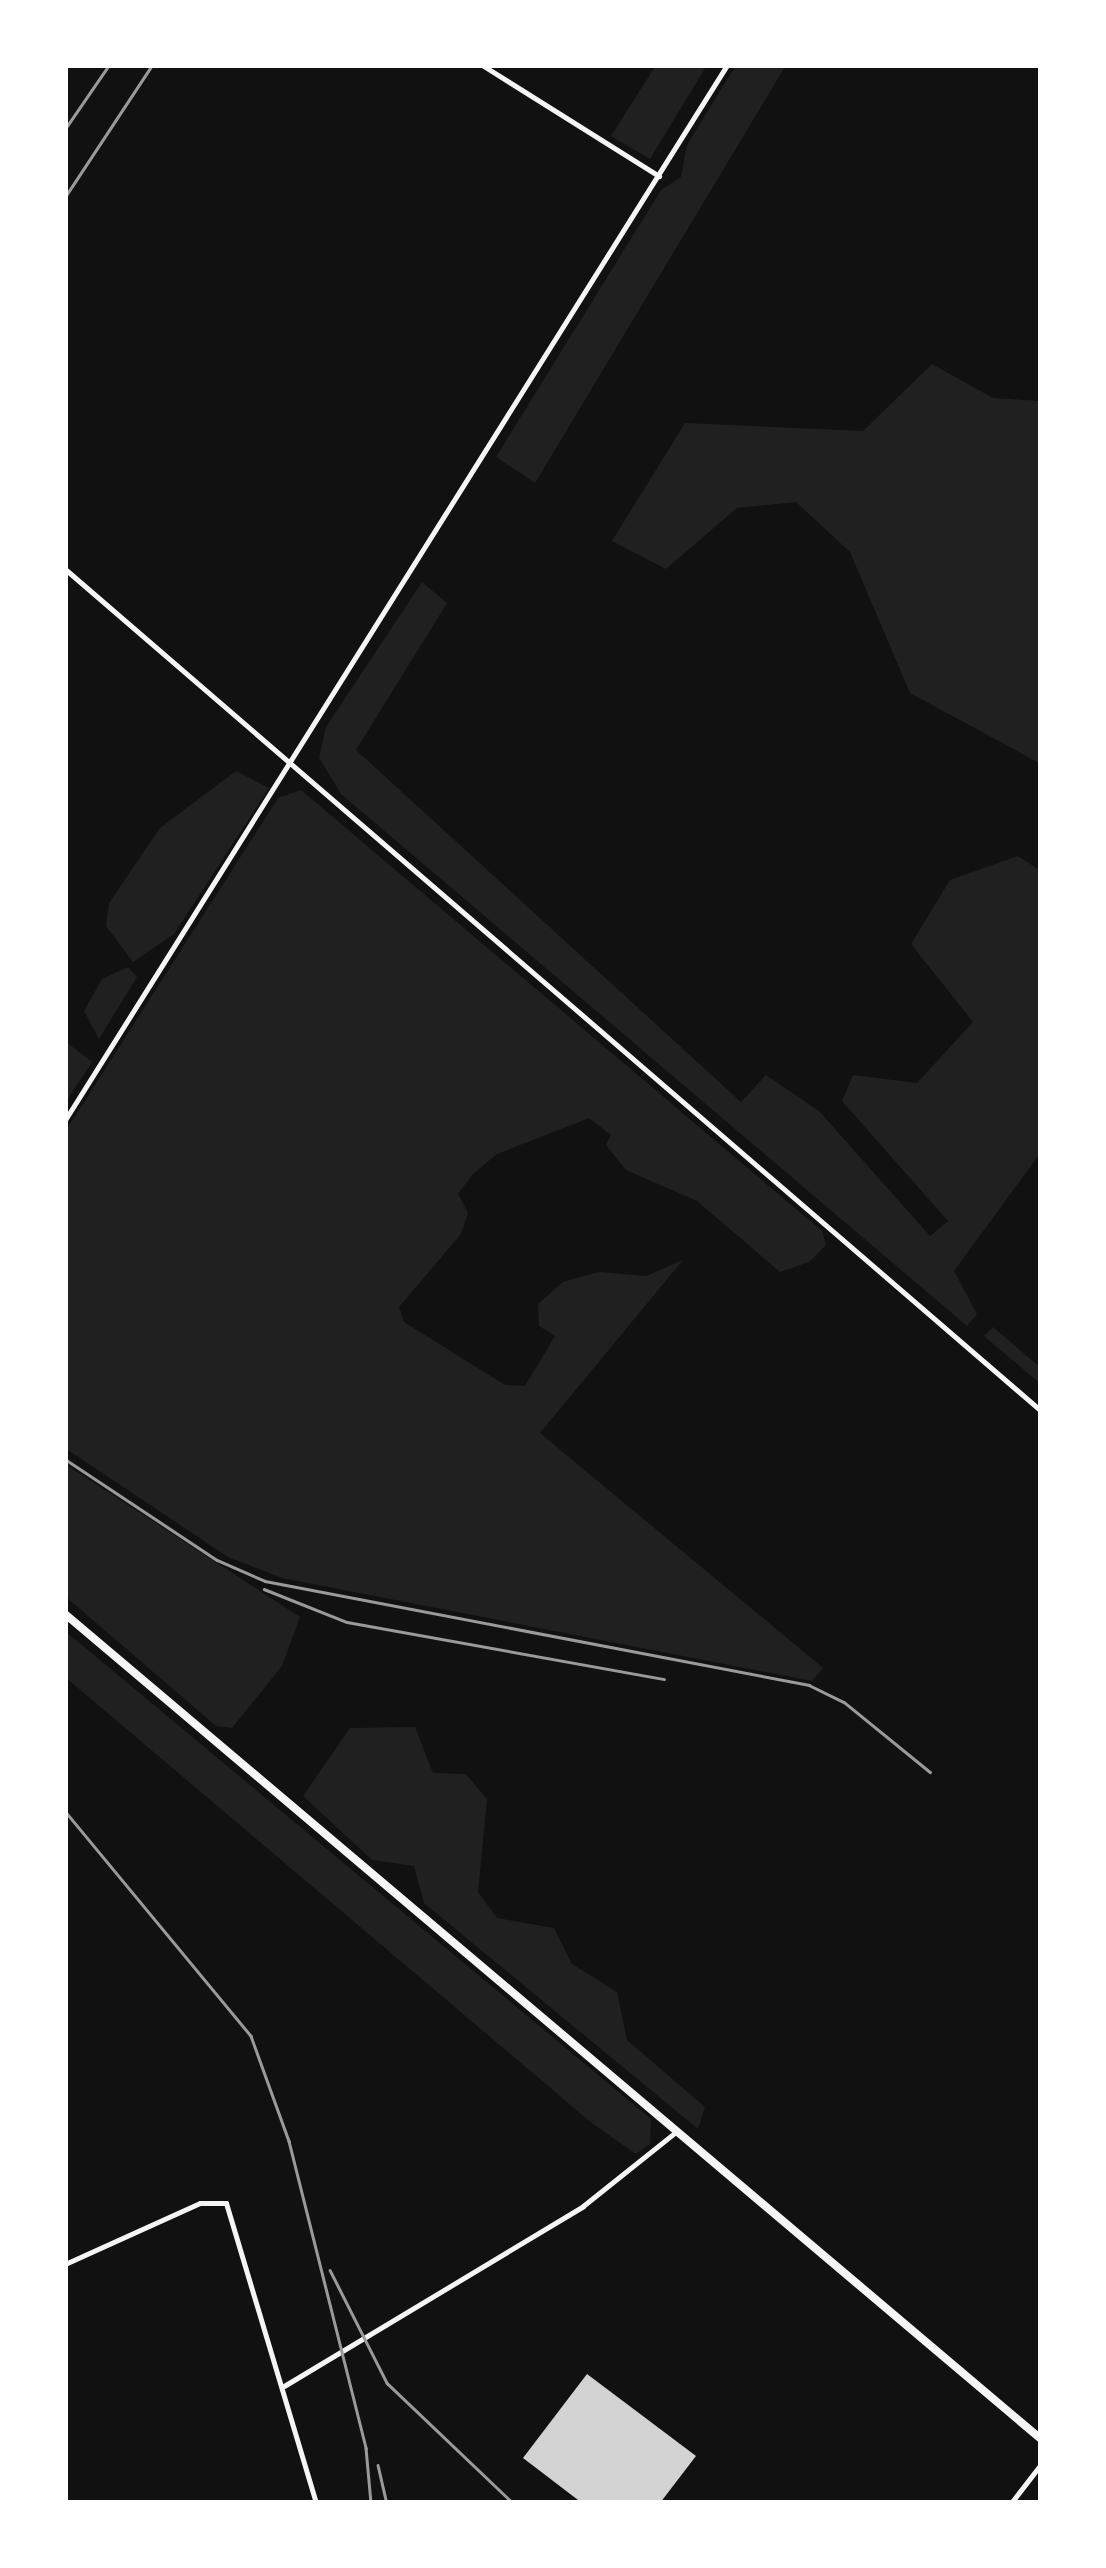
<!DOCTYPE html>
<html>
<head>
<meta charset="utf-8">
<style>
  body { margin:0 }
  #map { position:relative; width:1106px; height:2568px; overflow:hidden; background:#111; font-family:"DejaVu Sans",sans-serif }
  div>[style] { position:absolute }
  .green>* { inset:0; background:#202020 }
  .building>* { inset:0; background:#d3d3d3 }
  .minor>* { height:5px; margin:-2.5px; padding:0 2.5px; transform-origin:2.5px; border-radius:2.5px; background:#f5f5f5 }
  .secondary>* { height:8px; margin:-4px; padding:0 4px; transform-origin:4px; border-radius:4px; background:#f5f5f5 }
  .rail>* { height:2.5px; margin:-1.25px; padding:0 1.25px; transform-origin:1.25px; border-radius:1.25px; background:#9a9a9a }
  span { translate:-50% -50%; white-space:nowrap; text-align:center; line-height:1.15; -webkit-text-stroke:9px #fff; paint-order:stroke }
  .frame { position:absolute; inset:0; border:68px solid #fff; pointer-events:none }
</style>
</head>
<body>
<div id="map">
  <div class="green">
    <i style="clip-path:polygon(656px 65px,707px 65px,650px 159px,611px 136px)"></i>
    <i style="clip-path:polygon(736px 65px,786px 65px,535px 483px,496px 457px,661px 190px,681px 177px,687px 145px)"></i>
    <i style="clip-path:polygon(932px 364px,993px 398px,1041px 401px,1041px 764px,910px 693px,850px 552px,796px 502px,737px 508px,666px 569px,612px 541px,685px 423px,863px 431px)"></i>
    <i style="clip-path:polygon(422px 582px,447px 603px,356px 750px,741px 1102px,766px 1075px,819px 1111px,930px 1236px,948px 1221px,842px 1101px,853px 1075px,917px 1083px,973px 1022px,911px 944px,950px 880px,1018px 856px,1041px 871px,1041px 1152px,954px 1271px,977px 1314px,967px 1326px,341px 794px,319px 758px,326px 727px)"></i>
    <i style="clip-path:polygon(236px 771px,269px 788px,174px 934px,133px 962px,106px 926px,109px 903px,160px 828px)"></i>
    <i style="clip-path:polygon(301px 790px,822px 1231px,826px 1245px,809px 1262px,780px 1272px,697px 1201px,626px 1170px,606px 1145px,611px 1135px,589px 1118px,497px 1154px,473px 1174px,458px 1194px,468px 1213px,461px 1234px,399px 1307px,404px 1322px,505px 1385px,525px 1386px,555px 1336px,539px 1326px,538px 1304px,563px 1282px,599px 1272px,646px 1276px,683px 1260px,540px 1433px,823px 1668px,812px 1681px,282px 1578px,228px 1557px,65px 1448px,65px 1132px,278px 798px)"></i>
    <i style="clip-path:polygon(128px 967px,137px 977px,99px 1039px,84px 1011px,102px 979px)"></i>
    <i style="clip-path:polygon(65px 1041px,92px 1062px,65px 1103px)"></i>
    <i style="clip-path:polygon(993px 1327px,1041px 1368px,1041px 1384px,984px 1336px)"></i>
    <i style="clip-path:polygon(65px 1464px,300px 1617px,282px 1666px,232px 1728px,216px 1726px,65px 1596px)"></i>
    <i style="clip-path:polygon(65px 1631px,651px 2119px,650px 2144px,636px 2154px,593px 2124px,65px 1677px)"></i>
    <i style="clip-path:polygon(415px 1727px,433px 1773px,466px 1774px,487px 1799px,478px 1892px,497px 1918px,554px 1928px,572px 1964px,617px 1992px,627px 2040px,705px 2107px,698px 2129px,424px 1903px,414px 1866px,372px 1860px,303px 1796px,350px 1728px)"></i>
  </div>
  <div class="building">
    <i style="clip-path:polygon(587px 2374px,696px 2456px,660px 2503px,582px 2503px,523px 2458px)"></i>
  </div>
  <div class="minor">
    <i style="left:482px;top:65px;width:209px;rotate:32.1deg"></i>
    <i style="left:65px;top:569px;width:1289px;rotate:40.78deg"></i>
    <i style="left:65px;top:1120px;width:1245px;rotate:-57.89deg"></i>
    <i style="left:65px;top:2264px;width:148px;rotate:-24.3deg"></i>
    <i style="left:200px;top:2203px;width:26px"></i>
    <i style="left:226px;top:2203px;width:313px;rotate:73.3deg"></i>
    <i style="left:284px;top:2386px;width:349px;rotate:-31deg"></i>
    <i style="left:583px;top:2206px;width:120px;rotate:-38.6deg"></i>
    <i style="left:1011px;top:2503px;width:49px;rotate:-52.4deg"></i>
  </div>
  <div class="secondary">
    <i style="left:65px;top:1614px;width:1278px;rotate:40.21deg"></i>
  </div>
  <div class="rail">
    <i style="left:65px;top:129px;width:78px;rotate:-55.5deg"></i>
    <i style="left:65px;top:197px;width:158px;rotate:-56.6deg"></i>
    <i style="left:65px;top:1459px;width:182px;rotate:33.6deg"></i>
    <i style="left:217px;top:1560px;width:52px;rotate:23.6deg"></i>
    <i style="left:265px;top:1581px;width:554px;rotate:10.82deg"></i>
    <i style="left:809px;top:1685px;width:39px;rotate:26deg"></i>
    <i style="left:844px;top:1702px;width:111px;rotate:39.1deg"></i>
    <i style="left:264px;top:1589px;width:89px;rotate:21.7deg"></i>
    <i style="left:347px;top:1622px;width:322px;rotate:10.2deg"></i>
    <i style="left:65px;top:1811px;width:292px;rotate:50.4deg"></i>
    <i style="left:251px;top:2036px;width:112px;rotate:70.1deg"></i>
    <i style="left:289px;top:2141px;width:317px;rotate:75.9deg"></i>
    <i style="left:366px;top:2448px;width:55px;rotate:84.8deg"></i>
    <i style="left:330px;top:2270px;width:127px;rotate:63.2deg"></i>
    <i style="left:387px;top:2383px;width:174px;rotate:43.6deg"></i>
    <i style="left:378px;top:2465px;width:39px;rotate:77deg"></i>
  </div>
  <div class="frame"></div>
</div>
</body>
</html>
